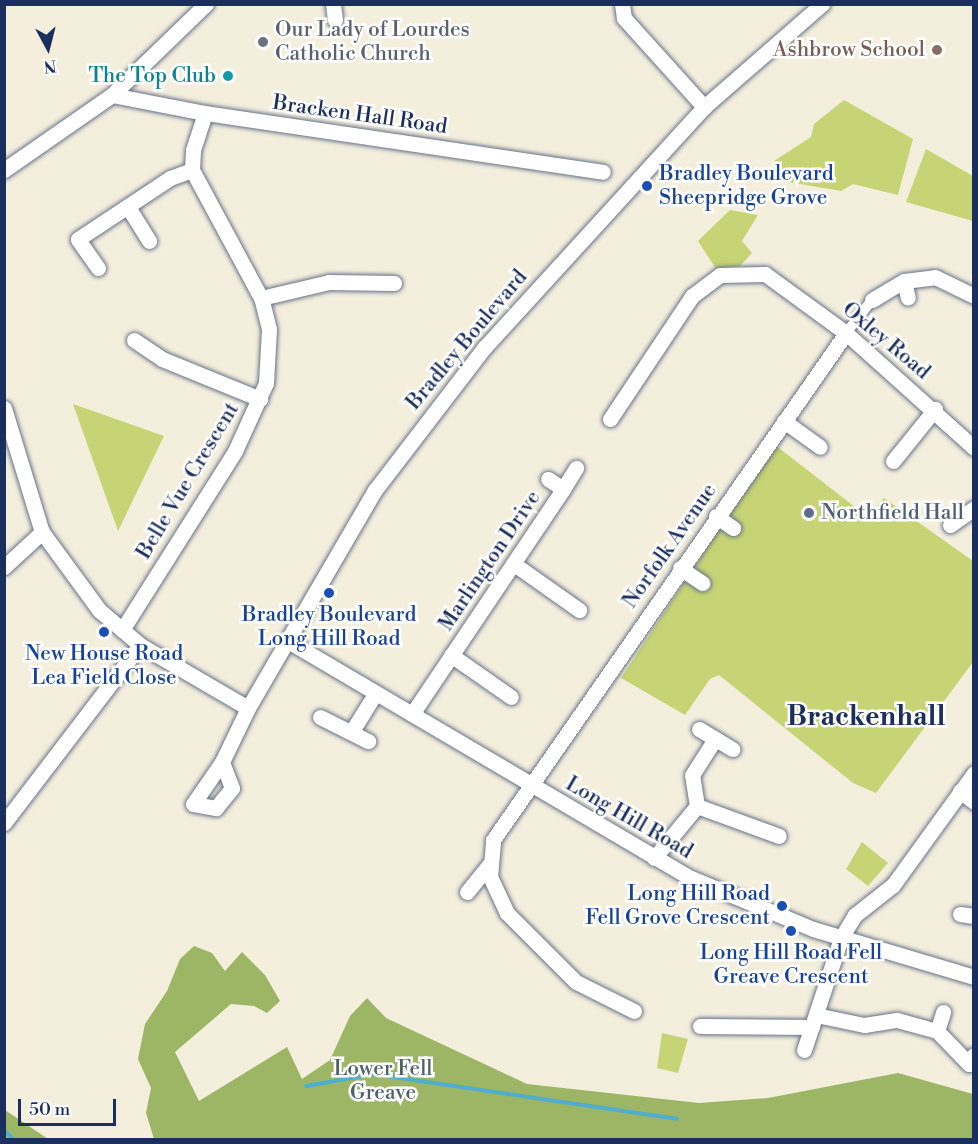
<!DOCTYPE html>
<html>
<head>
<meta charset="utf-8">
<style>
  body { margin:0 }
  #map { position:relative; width:978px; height:1144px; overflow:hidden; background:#f4efdd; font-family:"Libre Bodoni",serif }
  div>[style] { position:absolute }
  .green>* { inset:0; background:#c6d475 }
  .forest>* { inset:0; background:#9cb666 }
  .stream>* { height:4px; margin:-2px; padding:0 2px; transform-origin:2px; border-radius:2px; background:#50adce }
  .roads { filter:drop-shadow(0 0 2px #67728a) drop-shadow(0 0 2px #67728a) }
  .pedestrian>* { height:10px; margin:-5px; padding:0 5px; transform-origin:5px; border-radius:5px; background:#fff }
  .minor>* { height:15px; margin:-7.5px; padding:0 7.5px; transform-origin:7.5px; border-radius:7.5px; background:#fff }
  .dots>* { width:16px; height:16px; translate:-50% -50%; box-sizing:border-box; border:3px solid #fff; border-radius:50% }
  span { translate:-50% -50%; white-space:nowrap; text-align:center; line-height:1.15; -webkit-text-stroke:5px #fff; paint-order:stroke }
  .worship-label { font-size:21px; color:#5b616d }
  .left { translate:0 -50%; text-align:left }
  .education-label { font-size:21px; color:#785e54 }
  .right { translate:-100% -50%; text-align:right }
  .culture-label { font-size:21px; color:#0d838f }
  .street-label { font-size:21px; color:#1b2f5e }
  .transit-label { font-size:21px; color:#164399 }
  .service-label { font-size:21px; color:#4e5e75 }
  .park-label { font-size:21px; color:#4e6165 }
  .district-label { font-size:27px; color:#1b2f5e; font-weight:700 }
  .frame { position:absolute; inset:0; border:6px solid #1b2f5e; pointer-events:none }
  .north { position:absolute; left:18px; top:18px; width:60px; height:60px; -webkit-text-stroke:4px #fff; paint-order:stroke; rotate:173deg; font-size:16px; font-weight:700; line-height:24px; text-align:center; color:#1b2f5e }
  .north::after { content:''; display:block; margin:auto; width:21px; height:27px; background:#1b2f5e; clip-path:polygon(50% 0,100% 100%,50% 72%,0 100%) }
  .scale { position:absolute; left:18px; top:1099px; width:98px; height:27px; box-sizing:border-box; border:3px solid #1b2f5e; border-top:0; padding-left:8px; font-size:18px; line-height:21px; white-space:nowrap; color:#1b2f5e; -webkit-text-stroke:4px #fff; paint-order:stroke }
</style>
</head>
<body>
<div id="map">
  <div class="green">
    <i style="clip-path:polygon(844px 100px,913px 139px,898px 195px,853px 184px,841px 191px,771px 179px,774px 161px,811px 137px,814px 124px)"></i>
    <i style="clip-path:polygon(926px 149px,973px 176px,973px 221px,906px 202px)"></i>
    <i style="clip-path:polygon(730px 210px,758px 215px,742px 241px,752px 253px,740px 266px,716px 269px,698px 241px)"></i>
    <i style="clip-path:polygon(73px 404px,164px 436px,118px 531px)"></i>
    <i style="clip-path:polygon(775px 445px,868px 517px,884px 498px,973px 561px,973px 662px,876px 793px,853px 783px,719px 675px,710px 679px,685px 715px,621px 678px)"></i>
    <i style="clip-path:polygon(862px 842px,888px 863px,868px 886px,846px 869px)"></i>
    <i style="clip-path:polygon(662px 1033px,688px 1039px,678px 1073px,657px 1068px)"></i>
  </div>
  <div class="forest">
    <i style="clip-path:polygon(194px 946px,212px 953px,225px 971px,242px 952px,265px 975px,280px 1001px,267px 1013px,254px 1006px,231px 1004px,175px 1052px,199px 1101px,287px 1047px,302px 1079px,330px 1060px,350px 1016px,367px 998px,386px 1018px,527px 1084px,699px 1103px,768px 1098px,898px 1073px,973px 1094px,973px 1139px,154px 1139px,146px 1113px,151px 1088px,138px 1059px,145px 1024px,167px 991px,180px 959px)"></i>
    <i style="clip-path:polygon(4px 1110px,5px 1110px,48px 1139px,5px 1139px)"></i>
  </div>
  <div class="stream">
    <i style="left:306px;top:1086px;width:68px;rotate:-10.2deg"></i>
    <i style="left:373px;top:1074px;width:307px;rotate:8.4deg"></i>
    <i style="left:4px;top:1130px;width:14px;rotate:45deg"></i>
  </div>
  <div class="roads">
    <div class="pedestrian">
      <i style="left:846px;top:333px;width:42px;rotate:-51.8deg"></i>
    </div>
    <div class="minor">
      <i style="left:333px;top:4px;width:16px;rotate:83deg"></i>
      <i style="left:622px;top:4px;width:14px;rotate:82deg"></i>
      <i style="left:624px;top:18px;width:120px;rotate:48deg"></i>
      <i style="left:112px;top:95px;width:95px;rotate:11deg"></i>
      <i style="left:205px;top:113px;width:402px;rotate:8.4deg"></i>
      <i style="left:4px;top:170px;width:131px;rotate:-34.8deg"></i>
      <i style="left:112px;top:95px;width:131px;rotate:-44.1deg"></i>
      <i style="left:128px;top:207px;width:40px;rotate:58deg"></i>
      <i style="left:98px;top:268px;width:35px;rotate:-125deg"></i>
      <i style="left:78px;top:239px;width:110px;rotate:-33.5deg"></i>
      <i style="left:170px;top:178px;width:23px;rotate:-20deg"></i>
      <i style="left:904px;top:281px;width:17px;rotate:77deg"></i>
      <i style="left:261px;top:298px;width:70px;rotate:-13.2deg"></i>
      <i style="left:329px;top:282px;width:65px;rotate:0.9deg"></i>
      <i style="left:872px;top:300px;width:37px;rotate:-31deg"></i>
      <i style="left:904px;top:281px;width:31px;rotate:-7deg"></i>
      <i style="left:935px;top:277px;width:43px;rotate:26deg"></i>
      <i style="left:134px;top:340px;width:34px;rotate:34deg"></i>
      <i style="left:162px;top:359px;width:106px;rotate:22.2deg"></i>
      <i style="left:4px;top:408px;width:130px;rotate:73deg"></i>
      <i style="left:42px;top:532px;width:97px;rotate:53.8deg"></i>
      <i style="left:99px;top:610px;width:54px;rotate:40.5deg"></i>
      <i style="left:140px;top:645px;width:125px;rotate:30.3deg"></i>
      <i style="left:610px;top:419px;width:148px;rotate:-56.3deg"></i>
      <i style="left:692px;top:296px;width:35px;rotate:-37deg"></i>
      <i style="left:720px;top:275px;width:45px;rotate:-1.3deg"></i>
      <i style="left:765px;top:274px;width:100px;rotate:36.1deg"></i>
      <i style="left:846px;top:333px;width:172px;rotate:41.9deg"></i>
      <i style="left:784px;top:421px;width:44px;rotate:35.8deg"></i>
      <i style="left:893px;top:461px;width:67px;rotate:-51.1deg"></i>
      <i style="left:563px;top:489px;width:25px;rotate:-58deg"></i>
      <i style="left:716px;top:516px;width:21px;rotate:35deg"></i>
      <i style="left:950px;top:525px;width:29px;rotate:-35deg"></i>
      <i style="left:514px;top:564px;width:80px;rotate:35.3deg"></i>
      <i style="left:4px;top:567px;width:52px;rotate:-42.6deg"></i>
      <i style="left:680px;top:568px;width:27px;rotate:34deg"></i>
      <i style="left:122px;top:630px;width:212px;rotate:-57.7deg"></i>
      <i style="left:235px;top:451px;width:75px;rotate:-65.5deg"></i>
      <i style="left:266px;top:383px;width:54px;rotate:-86.8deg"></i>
      <i style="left:269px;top:329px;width:32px;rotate:-104deg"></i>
      <i style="left:261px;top:298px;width:145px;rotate:-118.3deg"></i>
      <i style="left:192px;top:170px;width:20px;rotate:-87deg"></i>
      <i style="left:193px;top:150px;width:39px;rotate:-72deg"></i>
      <i style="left:288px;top:641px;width:468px;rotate:30.5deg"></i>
      <i style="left:691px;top:878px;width:132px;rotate:22.7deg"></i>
      <i style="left:813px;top:929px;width:168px;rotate:16.6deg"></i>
      <i style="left:451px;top:655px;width:73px;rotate:35deg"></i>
      <i style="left:412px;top:714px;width:271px;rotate:-56.1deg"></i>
      <i style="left:563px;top:489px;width:18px;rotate:-146deg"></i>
      <i style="left:320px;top:717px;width:54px;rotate:26.6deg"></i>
      <i style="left:699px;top:729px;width:39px;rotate:31deg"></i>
      <i style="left:352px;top:731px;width:44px;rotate:-58.1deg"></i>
      <i style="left:222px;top:762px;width:28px;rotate:69deg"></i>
      <i style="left:232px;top:788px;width:26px;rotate:129deg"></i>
      <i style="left:216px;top:808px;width:23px;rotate:-170deg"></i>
      <i style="left:193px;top:804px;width:51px;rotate:-55.4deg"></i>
      <i style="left:222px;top:762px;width:60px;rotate:-64.3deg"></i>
      <i style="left:248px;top:708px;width:252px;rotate:-59.8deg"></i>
      <i style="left:375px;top:490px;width:179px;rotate:-52.5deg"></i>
      <i style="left:484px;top:348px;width:326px;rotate:-47.6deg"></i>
      <i style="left:704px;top:107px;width:157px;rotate:-41.1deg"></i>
      <i style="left:960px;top:791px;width:18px;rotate:38deg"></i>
      <i style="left:697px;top:806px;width:87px;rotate:20.1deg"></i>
      <i style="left:4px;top:823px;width:224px;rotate:-52.6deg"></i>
      <i style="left:654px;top:858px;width:67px;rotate:-50.4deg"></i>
      <i style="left:697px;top:806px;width:31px;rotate:-99deg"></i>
      <i style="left:692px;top:775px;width:43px;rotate:-57.4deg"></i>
      <i style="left:467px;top:892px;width:38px;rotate:-51deg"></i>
      <i style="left:960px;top:914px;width:14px;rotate:8deg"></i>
      <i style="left:634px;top:1011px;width:65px;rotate:-153.4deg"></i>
      <i style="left:576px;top:982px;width:98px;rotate:-135deg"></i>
      <i style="left:507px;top:913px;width:40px;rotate:-115deg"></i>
      <i style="left:490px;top:877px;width:37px;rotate:-85deg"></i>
      <i style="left:493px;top:840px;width:618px;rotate:-55.15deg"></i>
      <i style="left:816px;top:1015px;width:49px;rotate:11.8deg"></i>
      <i style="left:864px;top:1025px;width:33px;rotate:-9deg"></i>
      <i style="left:897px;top:1020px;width:41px;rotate:15.4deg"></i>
      <i style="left:937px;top:1031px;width:46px;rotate:45.9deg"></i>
      <i style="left:969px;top:1064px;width:10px;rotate:-61deg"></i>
      <i style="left:700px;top:1026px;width:112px;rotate:0.5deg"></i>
      <i style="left:937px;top:1031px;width:20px;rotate:-72deg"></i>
      <i style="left:804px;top:1050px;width:118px;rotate:-71.7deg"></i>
      <i style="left:841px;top:938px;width:27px;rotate:-59deg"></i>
      <i style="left:855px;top:915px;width:48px;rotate:-38.3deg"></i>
      <i style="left:893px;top:885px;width:138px;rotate:-54.1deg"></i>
    </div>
  </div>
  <div class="dots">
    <i style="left:263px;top:42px;background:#6b7280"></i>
    <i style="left:937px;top:50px;background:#8d6e63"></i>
    <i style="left:228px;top:76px;background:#0f9aa8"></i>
    <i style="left:647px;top:186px;background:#1a4fb4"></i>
    <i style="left:809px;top:513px;background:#5c6f8a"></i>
    <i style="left:329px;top:593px;background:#1a4fb4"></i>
    <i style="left:104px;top:632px;background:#1a4fb4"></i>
    <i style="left:782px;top:906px;background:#1a4fb4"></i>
    <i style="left:791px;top:931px;background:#1a4fb4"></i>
  </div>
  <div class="worship-label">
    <span class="left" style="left:275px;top:42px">Our Lady of Lourdes<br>Catholic Church</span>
  </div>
  <div class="education-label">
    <span class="right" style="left:925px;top:50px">Ashbrow School</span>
  </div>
  <div class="culture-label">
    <span class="right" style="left:216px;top:76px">The Top Club</span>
  </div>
  <div class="street-label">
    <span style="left:360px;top:115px;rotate:8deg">Bracken Hall Road</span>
    <span style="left:467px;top:340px;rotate:-50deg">Bradley Boulevard</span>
    <span style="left:886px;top:341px;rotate:40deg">Oxley Road</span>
    <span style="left:188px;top:481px;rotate:-59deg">Belle Vue Crescent</span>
    <span style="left:670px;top:546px;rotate:-55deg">Norfolk Avenue</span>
    <span style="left:490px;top:561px;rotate:-56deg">Marlington Drive</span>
    <span style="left:629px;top:818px;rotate:30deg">Long Hill Road</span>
  </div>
  <div class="transit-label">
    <span class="left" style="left:659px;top:186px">Bradley Boulevard<br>Sheepridge Grove</span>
    <span style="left:329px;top:627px">Bradley Boulevard<br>Long Hill Road</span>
    <span style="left:104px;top:666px">New House Road<br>Lea Field Close</span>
    <span class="right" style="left:770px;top:906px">Long Hill Road<br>Fell Grove Crescent</span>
    <span style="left:791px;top:965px">Long Hill Road Fell<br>Greave Crescent</span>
  </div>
  <div class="service-label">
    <span class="left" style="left:821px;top:513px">Northfield Hall</span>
  </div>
  <div class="park-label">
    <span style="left:383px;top:1081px">Lower Fell<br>Greave</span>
  </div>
  <div class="district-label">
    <span style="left:866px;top:718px">Brackenhall</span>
  </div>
  <div class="frame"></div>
  <div class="north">N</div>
  <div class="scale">50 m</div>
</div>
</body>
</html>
